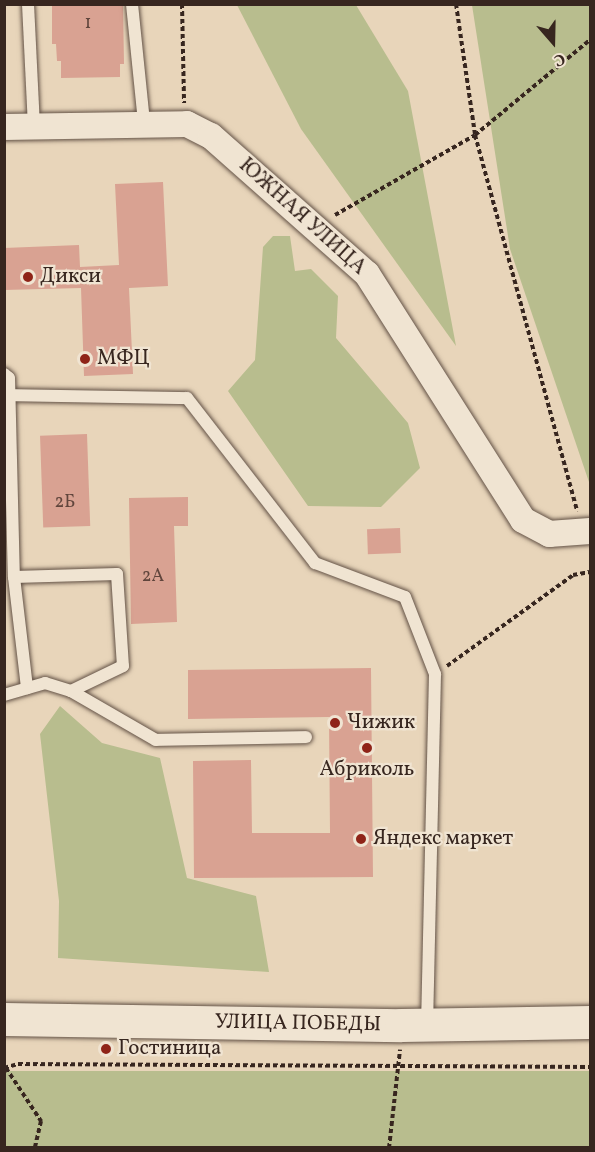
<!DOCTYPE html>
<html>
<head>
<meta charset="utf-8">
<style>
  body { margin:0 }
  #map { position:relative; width:595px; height:1152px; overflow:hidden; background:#e8d5ba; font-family:Vollkorn,serif }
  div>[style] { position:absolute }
  .green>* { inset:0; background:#b8bd8e; transform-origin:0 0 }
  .building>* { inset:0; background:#d9a292; transform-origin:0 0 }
  .path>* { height:4px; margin-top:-2px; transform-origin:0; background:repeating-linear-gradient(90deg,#37261f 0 4.5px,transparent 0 7.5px) }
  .roads { filter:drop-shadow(0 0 2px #635246) drop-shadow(0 0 2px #635246) }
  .lane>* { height:12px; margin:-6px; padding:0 6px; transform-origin:6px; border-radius:6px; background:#f0e4d2 }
  .street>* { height:26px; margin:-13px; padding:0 13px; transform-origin:13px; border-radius:13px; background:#f0e4d2 }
  .secondary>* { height:33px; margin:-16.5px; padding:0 16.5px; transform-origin:16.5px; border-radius:16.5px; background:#f0e4d2 }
  .dots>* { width:16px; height:16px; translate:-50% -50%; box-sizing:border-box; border:3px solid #f0e4d2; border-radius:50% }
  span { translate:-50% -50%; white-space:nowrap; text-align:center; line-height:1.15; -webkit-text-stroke:4.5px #f0e4d2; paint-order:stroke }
  .number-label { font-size:18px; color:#60453c }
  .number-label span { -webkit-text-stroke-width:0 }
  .street-label { font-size:21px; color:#37261f }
  .poi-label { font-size:21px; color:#37261f }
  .left { translate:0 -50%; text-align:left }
  .frame { position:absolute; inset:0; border:6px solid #37261f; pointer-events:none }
  .north { position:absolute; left:523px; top:12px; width:60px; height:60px; -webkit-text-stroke:4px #f0e4d2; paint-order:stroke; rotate:160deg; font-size:16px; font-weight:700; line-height:24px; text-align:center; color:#37261f }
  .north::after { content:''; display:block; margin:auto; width:21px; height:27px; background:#37261f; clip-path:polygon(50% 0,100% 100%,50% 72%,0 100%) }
</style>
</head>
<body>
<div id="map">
  <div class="green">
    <i style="clip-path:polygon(237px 5px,356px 5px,408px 91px,456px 346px,301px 129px)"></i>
    <i style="clip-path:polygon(472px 5px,590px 5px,590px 485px,510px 249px)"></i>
    <i style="clip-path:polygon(273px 236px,290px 236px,295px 271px,311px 269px,338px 296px,336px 338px,408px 423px,420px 468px,381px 507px,308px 506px,228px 391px,255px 360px,263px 247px)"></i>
    <i style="clip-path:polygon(60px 706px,102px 743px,160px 758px,187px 878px,256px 896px,269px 972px,58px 958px,59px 901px,40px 734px)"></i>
    <i style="left:590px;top:1071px;width:76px;height:585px;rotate:90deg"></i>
  </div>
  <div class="building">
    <i style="clip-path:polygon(52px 4px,123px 4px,124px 64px,120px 64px,120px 77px,61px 78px,61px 61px,57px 61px,56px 44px,52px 44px)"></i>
    <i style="clip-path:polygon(163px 182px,168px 286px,129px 288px,133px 374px,84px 376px,81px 288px,4px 290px,4px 248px,79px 245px,80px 267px,119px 265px,115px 184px)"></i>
    <i style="left:87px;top:434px;width:92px;height:47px;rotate:88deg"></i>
    <i style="clip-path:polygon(188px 497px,188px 526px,174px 526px,177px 622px,131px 624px,129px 498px)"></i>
    <i style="left:400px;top:528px;width:25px;height:33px;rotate:88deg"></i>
    <i style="clip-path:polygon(371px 668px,373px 877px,194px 878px,193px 761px,251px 760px,252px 833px,330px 833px,329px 717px,188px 719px,188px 670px)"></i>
  </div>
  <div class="path">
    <i style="left:182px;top:4px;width:99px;rotate:88.8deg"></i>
    <i style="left:456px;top:4px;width:132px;rotate:81.7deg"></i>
    <i style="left:475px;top:135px;width:390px;rotate:74.8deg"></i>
    <i style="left:335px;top:215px;width:161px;rotate:-29.7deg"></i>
    <i style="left:475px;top:135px;width:149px;rotate:-39.6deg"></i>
    <i style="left:447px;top:666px;width:155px;rotate:-35.8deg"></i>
    <i style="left:573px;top:575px;width:17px;rotate:-10deg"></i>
    <i style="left:4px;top:1068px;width:15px;rotate:-16deg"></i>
    <i style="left:18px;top:1064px;width:572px;rotate:0.3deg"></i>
    <i style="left:6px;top:1068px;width:64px;rotate:56.6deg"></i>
    <i style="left:41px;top:1121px;width:28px;rotate:103deg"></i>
    <i style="left:389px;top:1148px;width:99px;rotate:-83.6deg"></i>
  </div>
  <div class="roads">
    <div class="lane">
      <i style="left:28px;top:4px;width:121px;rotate:87.2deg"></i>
      <i style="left:132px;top:4px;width:119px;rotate:84.2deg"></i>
      <i style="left:4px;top:374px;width:6px;rotate:39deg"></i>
      <i style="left:9px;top:378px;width:199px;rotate:88.6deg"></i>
      <i style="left:14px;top:577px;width:112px;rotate:83.3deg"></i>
      <i style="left:8px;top:395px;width:179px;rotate:1deg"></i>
      <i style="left:187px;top:398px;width:209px;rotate:52.2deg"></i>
      <i style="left:315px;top:563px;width:96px;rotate:20.7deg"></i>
      <i style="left:405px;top:597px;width:83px;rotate:68.7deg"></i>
      <i style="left:435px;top:674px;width:349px;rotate:91.3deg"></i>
      <i style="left:14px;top:577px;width:103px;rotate:-1.7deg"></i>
      <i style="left:117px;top:574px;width:92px;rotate:86.3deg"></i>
      <i style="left:123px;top:666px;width:58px;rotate:154.3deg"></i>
      <i style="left:4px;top:695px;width:43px;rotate:-16.3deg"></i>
      <i style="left:45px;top:683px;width:27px;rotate:17deg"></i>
      <i style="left:71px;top:691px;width:98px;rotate:30deg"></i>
      <i style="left:156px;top:740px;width:150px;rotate:-1.1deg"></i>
    </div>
    <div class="street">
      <i style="left:4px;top:127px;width:183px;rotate:-0.9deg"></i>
      <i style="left:187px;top:124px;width:27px;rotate:27deg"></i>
      <i style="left:211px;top:136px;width:208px;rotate:41.5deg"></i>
      <i style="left:367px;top:274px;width:291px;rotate:57.6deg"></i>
      <i style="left:523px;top:520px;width:30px;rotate:28deg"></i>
      <i style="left:549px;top:534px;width:41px;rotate:-4.2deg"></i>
    </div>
    <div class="secondary">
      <i style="left:4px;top:1019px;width:397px;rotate:0.9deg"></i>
      <i style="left:401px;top:1025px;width:189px;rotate:-0.9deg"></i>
    </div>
  </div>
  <div class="dots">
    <i style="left:28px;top:277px;background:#8f2418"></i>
    <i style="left:85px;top:359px;background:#8f2418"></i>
    <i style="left:335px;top:723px;background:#8f2418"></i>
    <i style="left:367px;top:748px;background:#8f2418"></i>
    <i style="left:361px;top:839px;background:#8f2418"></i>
    <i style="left:106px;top:1049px;background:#8f2418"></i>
  </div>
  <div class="number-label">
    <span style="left:88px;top:24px">1</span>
    <span style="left:65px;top:503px">2Б</span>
    <span style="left:153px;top:577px">2А</span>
  </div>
  <div class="street-label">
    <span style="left:302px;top:217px;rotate:42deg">ЮЖНАЯ УЛИЦА</span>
    <span style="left:298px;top:1024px;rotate:1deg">УЛИЦА ПОБЕДЫ</span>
  </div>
  <div class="poi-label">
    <span class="left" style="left:40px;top:277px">Дикси</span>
    <span class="left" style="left:97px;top:359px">МФЦ</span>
    <span class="left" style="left:347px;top:723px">Чижик</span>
    <span style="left:367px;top:770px">Абриколь</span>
    <span class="left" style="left:373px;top:839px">Яндекс маркет</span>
    <span class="left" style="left:118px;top:1049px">Гостиница</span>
  </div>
  <div class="frame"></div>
  <div class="north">С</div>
</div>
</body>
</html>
